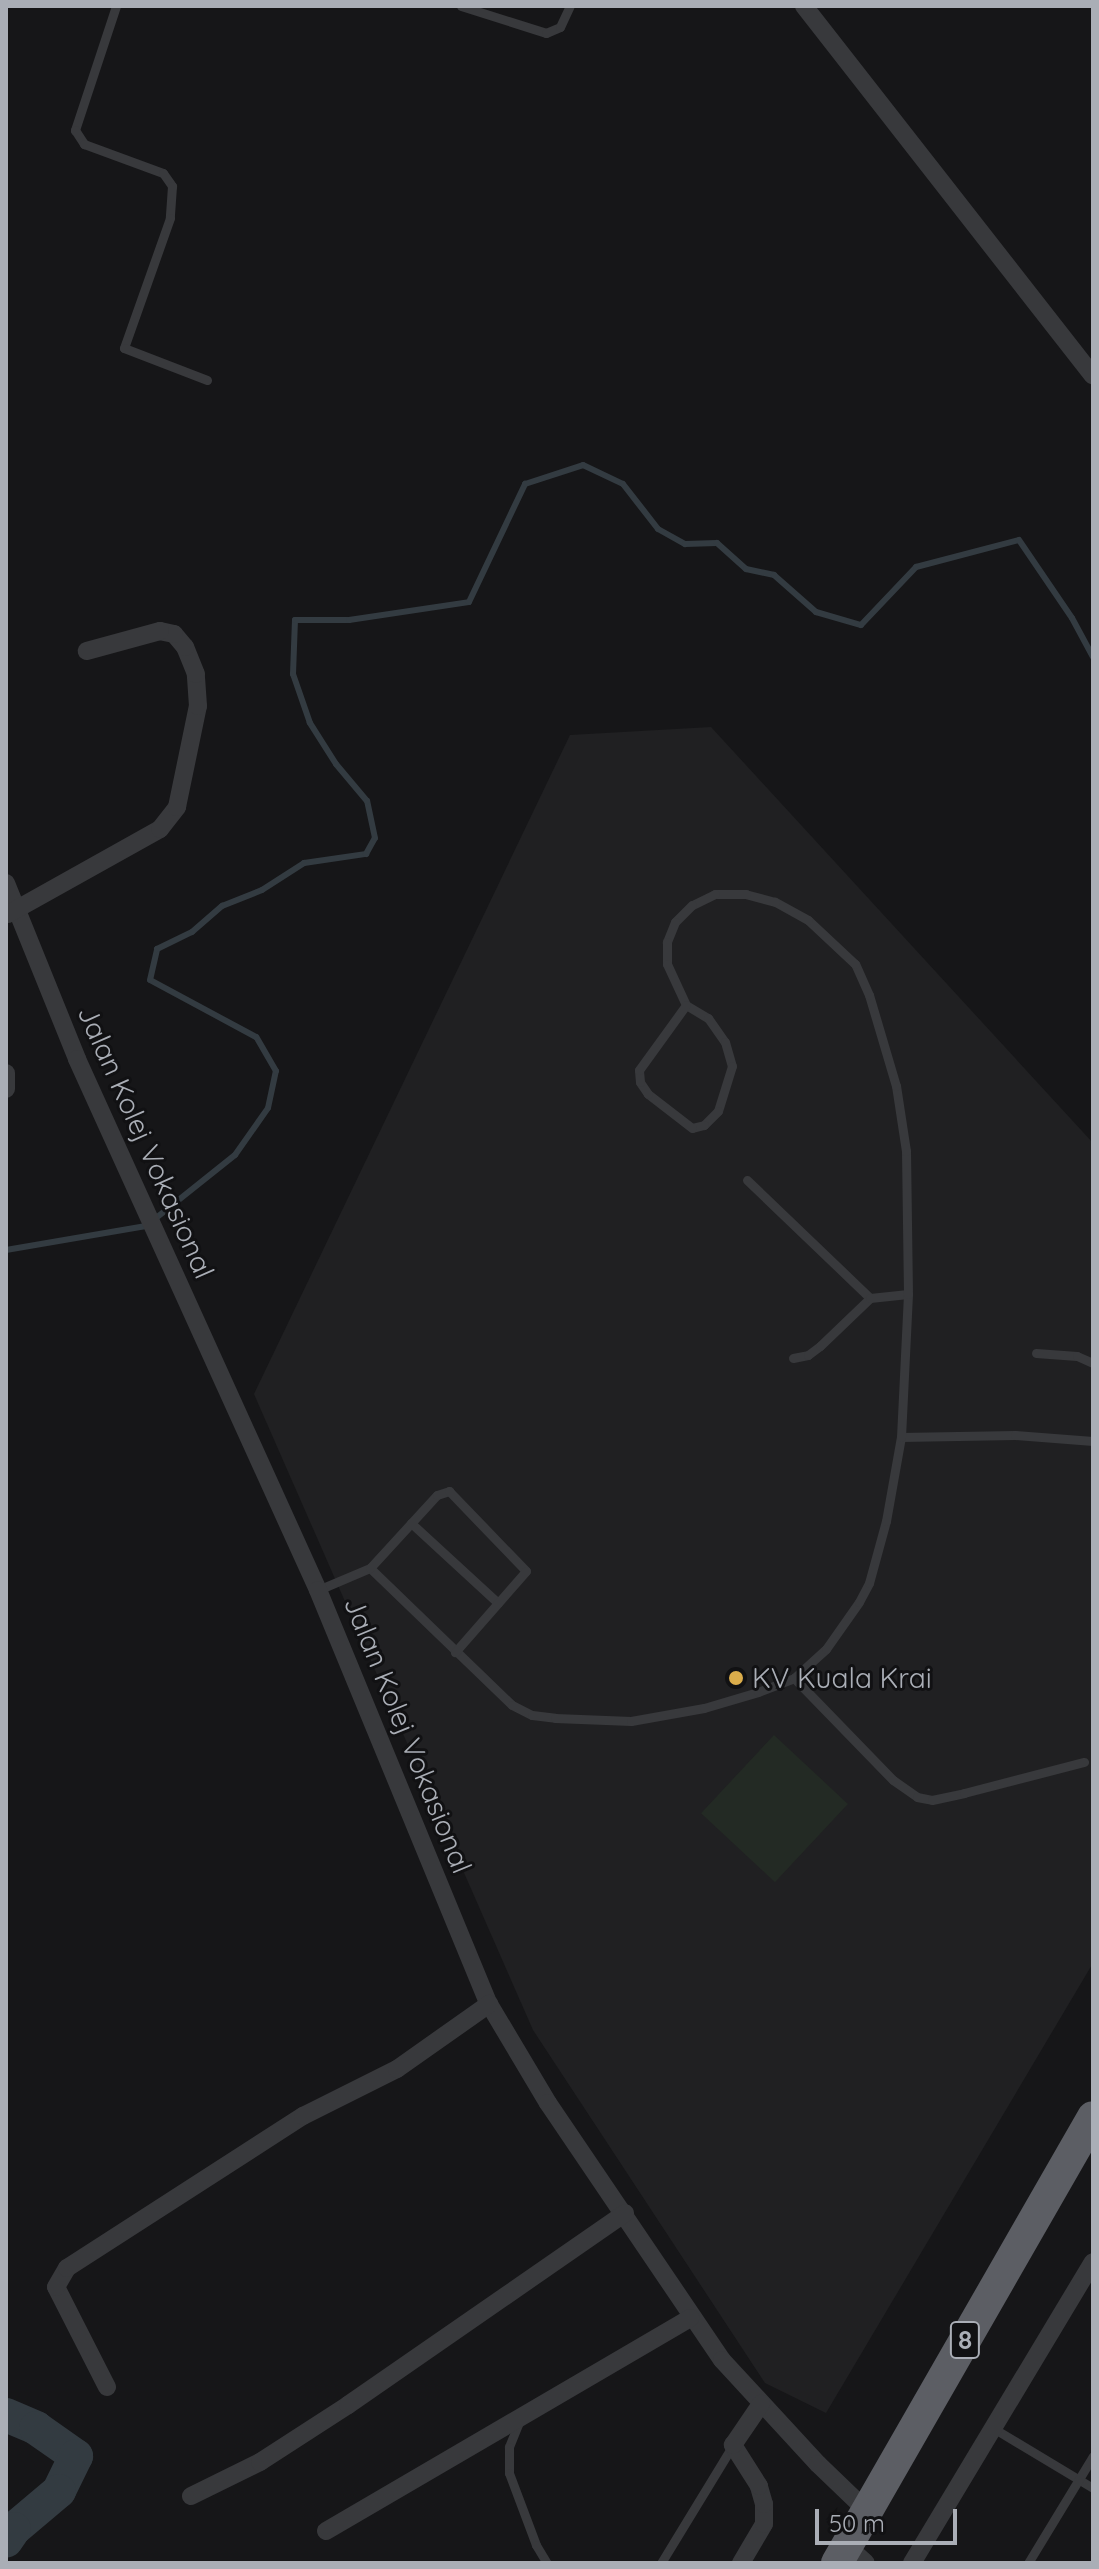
<!DOCTYPE html>
<html>
<head>
<meta charset="utf-8">
<style>
  body { margin:0 }
  #map { position:relative; width:1099px; height:2569px; overflow:hidden; background:#161618; font-family:Quicksand,sans-serif }
  div>[style] { position:absolute }
  .built>* { inset:0; background:#202022 }
  .green>* { inset:0; background:#232a24; transform-origin:0 0 }
  .stream>* { height:6px; margin:-3px; padding:0 3px; transform-origin:3px; border-radius:3px; background:#333b41 }
  .river>* { height:34px; margin:-17px; padding:0 17px; transform-origin:17px; border-radius:17px; background:#333b41 }
  .service>* { height:9px; margin:-4.5px; padding:0 4.5px; transform-origin:4.5px; border-radius:4.5px; background:#38393c }
  .minor>* { height:18px; margin:-9px; padding:0 9px; transform-origin:9px; border-radius:9px; background:#38393c }
  .trunk>* { height:32px; margin:-16px; padding:0 16px; transform-origin:16px; border-radius:16px; background:#5c5e64 }
  .dots>* { width:22px; height:22px; translate:-50% -50%; box-sizing:border-box; border:4px solid #111113; border-radius:50% }
  span { translate:-50% -50%; white-space:nowrap; text-align:center; line-height:1.15; -webkit-text-stroke:6px #111113; paint-order:stroke }
  .shield-label span { padding:2px 6px; background:#111113; border:2px solid; border-radius:6px; -webkit-text-stroke-width:0 }
  .shield-label { font-size:26px; color:#aaaeb6; font-weight:700 }
  .street-label { font-size:28px; color:#aaaeb6 }
  .poi-label { font-size:28px; color:#aaaeb6 }
  .left { translate:0 -50%; text-align:left }
  .frame { position:absolute; inset:0; border:8px solid #aaaeb6; pointer-events:none }
  .scale { position:absolute; left:815px; top:2509px; width:142px; height:36px; box-sizing:border-box; border:4px solid #aaaeb6; border-top:0; padding-left:10px; font-size:24px; line-height:28px; white-space:nowrap; color:#aaaeb6; -webkit-text-stroke:6px #111113; paint-order:stroke }
</style>
</head>
<body>
<div id="map">
  <div class="built">
    <i style="clip-path:polygon(711px 727px,1093px 1143px,1093px 1963px,826px 2413px,765px 2383px,533px 2030px,254px 1394px,570px 735px)"></i>
  </div>
  <div class="green">
    <i style="left:774px;top:1735px;width:101px;height:107px;rotate:43deg"></i>
  </div>
  <div class="stream">
    <i style="left:6px;top:1250px;width:142px;rotate:-9.7deg"></i>
    <i style="left:146px;top:1226px;width:114px;rotate:-38.6deg"></i>
    <i style="left:235px;top:1155px;width:57px;rotate:-54.9deg"></i>
    <i style="left:268px;top:1108px;width:38px;rotate:-78deg"></i>
    <i style="left:276px;top:1071px;width:39px;rotate:-120deg"></i>
    <i style="left:256px;top:1037px;width:120px;rotate:-151.7deg"></i>
    <i style="left:150px;top:980px;width:32px;rotate:-77deg"></i>
    <i style="left:157px;top:949px;width:39px;rotate:-26deg"></i>
    <i style="left:192px;top:932px;width:40px;rotate:-41deg"></i>
    <i style="left:222px;top:906px;width:43px;rotate:-21.8deg"></i>
    <i style="left:262px;top:890px;width:50px;rotate:-32.7deg"></i>
    <i style="left:304px;top:863px;width:63px;rotate:-8.3deg"></i>
    <i style="left:366px;top:854px;width:18px;rotate:-61deg"></i>
    <i style="left:375px;top:838px;width:38px;rotate:-102deg"></i>
    <i style="left:367px;top:801px;width:48px;rotate:-130deg"></i>
    <i style="left:336px;top:764px;width:49px;rotate:-122.4deg"></i>
    <i style="left:310px;top:723px;width:52px;rotate:-109.1deg"></i>
    <i style="left:293px;top:674px;width:54px;rotate:-87.9deg"></i>
    <i style="left:295px;top:620px;width:54px"></i>
    <i style="left:349px;top:620px;width:121px;rotate:-8.5deg"></i>
    <i style="left:469px;top:602px;width:131px;rotate:-64.6deg"></i>
    <i style="left:525px;top:484px;width:61px;rotate:-18.1deg"></i>
    <i style="left:583px;top:465px;width:44px;rotate:25.4deg"></i>
    <i style="left:623px;top:484px;width:57px;rotate:52.1deg"></i>
    <i style="left:658px;top:529px;width:31px;rotate:29deg"></i>
    <i style="left:685px;top:544px;width:32px;rotate:-2deg"></i>
    <i style="left:717px;top:543px;width:39px;rotate:42deg"></i>
    <i style="left:746px;top:569px;width:29px;rotate:12deg"></i>
    <i style="left:774px;top:575px;width:56px;rotate:41.4deg"></i>
    <i style="left:816px;top:612px;width:47px;rotate:16.1deg"></i>
    <i style="left:861px;top:625px;width:80px;rotate:-46.5deg"></i>
    <i style="left:916px;top:567px;width:106px;rotate:-14.7deg"></i>
    <i style="left:1019px;top:540px;width:94px;rotate:55.8deg"></i>
    <i style="left:1072px;top:618px;width:44px;rotate:61.7deg"></i>
  </div>
  <div class="river">
    <i style="left:6px;top:2415px;width:33px;rotate:23deg"></i>
    <i style="left:36px;top:2428px;width:49px;rotate:35deg"></i>
    <i style="left:76px;top:2456px;width:39px;rotate:116deg"></i>
    <i style="left:59px;top:2491px;width:59px;rotate:139.8deg"></i>
    <i style="left:14px;top:2529px;width:14px;rotate:124deg"></i>
  </div>
  <div class="service">
    <i style="left:116px;top:6px;width:131px;rotate:108.3deg"></i>
    <i style="left:75px;top:130px;width:17px;rotate:57deg"></i>
    <i style="left:84px;top:144px;width:84px;rotate:20.2deg"></i>
    <i style="left:163px;top:173px;width:16px;rotate:55deg"></i>
    <i style="left:172px;top:186px;width:32px;rotate:94deg"></i>
    <i style="left:170px;top:218px;width:138px;rotate:109.5deg"></i>
    <i style="left:124px;top:348px;width:89px;rotate:21.1deg"></i>
    <i style="left:461px;top:6px;width:89px;rotate:17.6deg"></i>
    <i style="left:546px;top:33px;width:15px;rotate:-23deg"></i>
    <i style="left:560px;top:27px;width:23px;rotate:-65deg"></i>
    <i style="left:747px;top:1180px;width:170px;rotate:43.8deg"></i>
    <i style="left:1036px;top:1353px;width:41px;rotate:4.2deg"></i>
    <i style="left:1077px;top:1356px;width:17px;rotate:24deg"></i>
    <i style="left:793px;top:1358px;width:15px;rotate:-11deg"></i>
    <i style="left:808px;top:1355px;width:15px;rotate:-37deg"></i>
    <i style="left:820px;top:1346px;width:69px;rotate:-43.8deg"></i>
    <i style="left:870px;top:1298px;width:38px;rotate:-6deg"></i>
    <i style="left:901px;top:1437px;width:114px;rotate:-1deg"></i>
    <i style="left:1015px;top:1435px;width:78px;rotate:4.4deg"></i>
    <i style="left:411px;top:1523px;width:118px;rotate:42.6deg"></i>
    <i style="left:370px;top:1568px;width:197px;rotate:44deg"></i>
    <i style="left:512px;top:1705px;width:22px;rotate:27deg"></i>
    <i style="left:532px;top:1715px;width:23px;rotate:7deg"></i>
    <i style="left:555px;top:1718px;width:76px;rotate:2.3deg"></i>
    <i style="left:631px;top:1721px;width:74px;rotate:-10.1deg"></i>
    <i style="left:704px;top:1708px;width:56px;rotate:-16.5deg"></i>
    <i style="left:758px;top:1692px;width:39px;rotate:-21deg"></i>
    <i style="left:794px;top:1678px;width:43px;rotate:-42.2deg"></i>
    <i style="left:826px;top:1649px;width:57px;rotate:-54.9deg"></i>
    <i style="left:859px;top:1602px;width:21px;rotate:-62deg"></i>
    <i style="left:869px;top:1583px;width:64px;rotate:-74.7deg"></i>
    <i style="left:886px;top:1521px;width:85px;rotate:-79.9deg"></i>
    <i style="left:901px;top:1437px;width:143px;rotate:-87.2deg"></i>
    <i style="left:908px;top:1294px;width:143px;rotate:-90.8deg"></i>
    <i style="left:906px;top:1151px;width:66px;rotate:-98.7deg"></i>
    <i style="left:896px;top:1086px;width:95px;rotate:-106.5deg"></i>
    <i style="left:869px;top:995px;width:34px;rotate:-114deg"></i>
    <i style="left:855px;top:964px;width:64px;rotate:-136.9deg"></i>
    <i style="left:808px;top:920px;width:38px;rotate:-151deg"></i>
    <i style="left:775px;top:902px;width:30px;rotate:-165deg"></i>
    <i style="left:746px;top:894px;width:31px;rotate:180deg"></i>
    <i style="left:715px;top:894px;width:25px;rotate:154deg"></i>
    <i style="left:692px;top:905px;width:24px;rotate:135deg"></i>
    <i style="left:675px;top:922px;width:22px;rotate:112deg"></i>
    <i style="left:667px;top:942px;width:22px;rotate:90deg"></i>
    <i style="left:667px;top:964px;width:45px;rotate:65.1deg"></i>
    <i style="left:686px;top:1005px;width:26px;rotate:31deg"></i>
    <i style="left:708px;top:1018px;width:29px;rotate:55deg"></i>
    <i style="left:725px;top:1042px;width:25px;rotate:74deg"></i>
    <i style="left:732px;top:1066px;width:47px;rotate:107.3deg"></i>
    <i style="left:718px;top:1111px;width:20px;rotate:135deg"></i>
    <i style="left:704px;top:1125px;width:12px;rotate:166deg"></i>
    <i style="left:692px;top:1128px;width:56px;rotate:-142.3deg"></i>
    <i style="left:648px;top:1094px;width:14px;rotate:-124deg"></i>
    <i style="left:640px;top:1082px;width:12px;rotate:-95deg"></i>
    <i style="left:639px;top:1070px;width:80px;rotate:-54.1deg"></i>
    <i style="left:318px;top:1590px;width:56px;rotate:-22.9deg"></i>
    <i style="left:370px;top:1568px;width:99px;rotate:-47.5deg"></i>
    <i style="left:437px;top:1495px;width:13px;rotate:-18deg"></i>
    <i style="left:449px;top:1491px;width:111px;rotate:46.1deg"></i>
    <i style="left:526px;top:1571px;width:108px;rotate:131.2deg"></i>
    <i style="left:794px;top:1678px;width:142px;rotate:45.9deg"></i>
    <i style="left:893px;top:1780px;width:29px;rotate:35deg"></i>
    <i style="left:917px;top:1797px;width:15px;rotate:11deg"></i>
    <i style="left:932px;top:1800px;width:33px;rotate:-12deg"></i>
    <i style="left:964px;top:1793px;width:124px;rotate:-14.5deg"></i>
    <i style="left:519px;top:2422px;width:27px;rotate:112deg"></i>
    <i style="left:509px;top:2447px;width:26px;rotate:90deg"></i>
    <i style="left:509px;top:2473px;width:77px;rotate:69.4deg"></i>
    <i style="left:536px;top:2545px;width:21px;rotate:59deg"></i>
    <i style="left:993px;top:2428px;width:117px;rotate:31deg"></i>
    <i style="left:661px;top:2563px;width:138px;rotate:-58.6deg"></i>
    <i style="left:1028px;top:2563px;width:125px;rotate:-58.7deg"></i>
  </div>
  <div class="minor">
    <i style="left:804px;top:6px;width:469px;rotate:52deg"></i>
    <i style="left:6px;top:883px;width:190px;rotate:68deg"></i>
    <i style="left:77px;top:1059px;width:583px;rotate:65.59deg"></i>
    <i style="left:318px;top:1590px;width:448px;rotate:67.6deg"></i>
    <i style="left:489px;top:2004px;width:115px;rotate:59.2deg"></i>
    <i style="left:548px;top:2103px;width:310px;rotate:55.9deg"></i>
    <i style="left:722px;top:2360px;width:142px;rotate:47.3deg"></i>
    <i style="left:818px;top:2464px;width:66px;rotate:43.8deg"></i>
    <i style="left:8px;top:914px;width:174px;rotate:-29.2deg"></i>
    <i style="left:160px;top:829px;width:28px;rotate:-52deg"></i>
    <i style="left:177px;top:807px;width:103px;rotate:-78.3deg"></i>
    <i style="left:198px;top:706px;width:32px;rotate:-94deg"></i>
    <i style="left:196px;top:674px;width:29px;rotate:-112deg"></i>
    <i style="left:185px;top:647px;width:17px;rotate:-130deg"></i>
    <i style="left:174px;top:634px;width:14px;rotate:-168deg"></i>
    <i style="left:160px;top:631px;width:76px;rotate:164.7deg"></i>
    <i style="left:6px;top:1073px;width:16px;rotate:90deg"></i>
    <i style="left:107px;top:2387px;width:112px;rotate:-117deg"></i>
    <i style="left:56px;top:2287px;width:22px;rotate:-60deg"></i>
    <i style="left:67px;top:2268px;width:281px;rotate:-32.8deg"></i>
    <i style="left:303px;top:2116px;width:105px;rotate:-26.6deg"></i>
    <i style="left:397px;top:2069px;width:113px;rotate:-35.2deg"></i>
    <i style="left:191px;top:2496px;width:77px;rotate:-26.2deg"></i>
    <i style="left:260px;top:2462px;width:105px;rotate:-32.9deg"></i>
    <i style="left:348px;top:2405px;width:337px;rotate:-34.7deg"></i>
    <i style="left:326px;top:2531px;width:422px;rotate:-30.3deg"></i>
    <i style="left:847px;top:2546px;width:25px;rotate:42deg"></i>
    <i style="left:741px;top:2563px;width:45px;rotate:-59.5deg"></i>
    <i style="left:764px;top:2524px;width:20px;rotate:-90deg"></i>
    <i style="left:764px;top:2504px;width:19px;rotate:-106deg"></i>
    <i style="left:759px;top:2486px;width:49px;rotate:-122.4deg"></i>
    <i style="left:733px;top:2445px;width:50px;rotate:-55.7deg"></i>
    <i style="left:912px;top:2563px;width:351px;rotate:-59deg"></i>
  </div>
  <div class="trunk">
    <i style="left:837px;top:2563px;width:514px;rotate:-60.14deg"></i>
  </div>
  <div class="dots">
    <i style="left:736px;top:1678px;background:#dbad4b"></i>
  </div>
  <div class="shield-label">
    <span style="left:965px;top:2340px">8</span>
  </div>
  <div class="street-label">
    <span style="left:146px;top:1142px;rotate:66deg">Jalan Kolej Vokasional</span>
    <span style="left:408px;top:1735px;rotate:68deg">Jalan Kolej Vokasional</span>
  </div>
  <div class="poi-label">
    <span class="left" style="left:752px;top:1678px">KV Kuala Krai</span>
  </div>
  <div class="frame"></div>
  <div class="scale">50 m</div>
</div>
</body>
</html>
